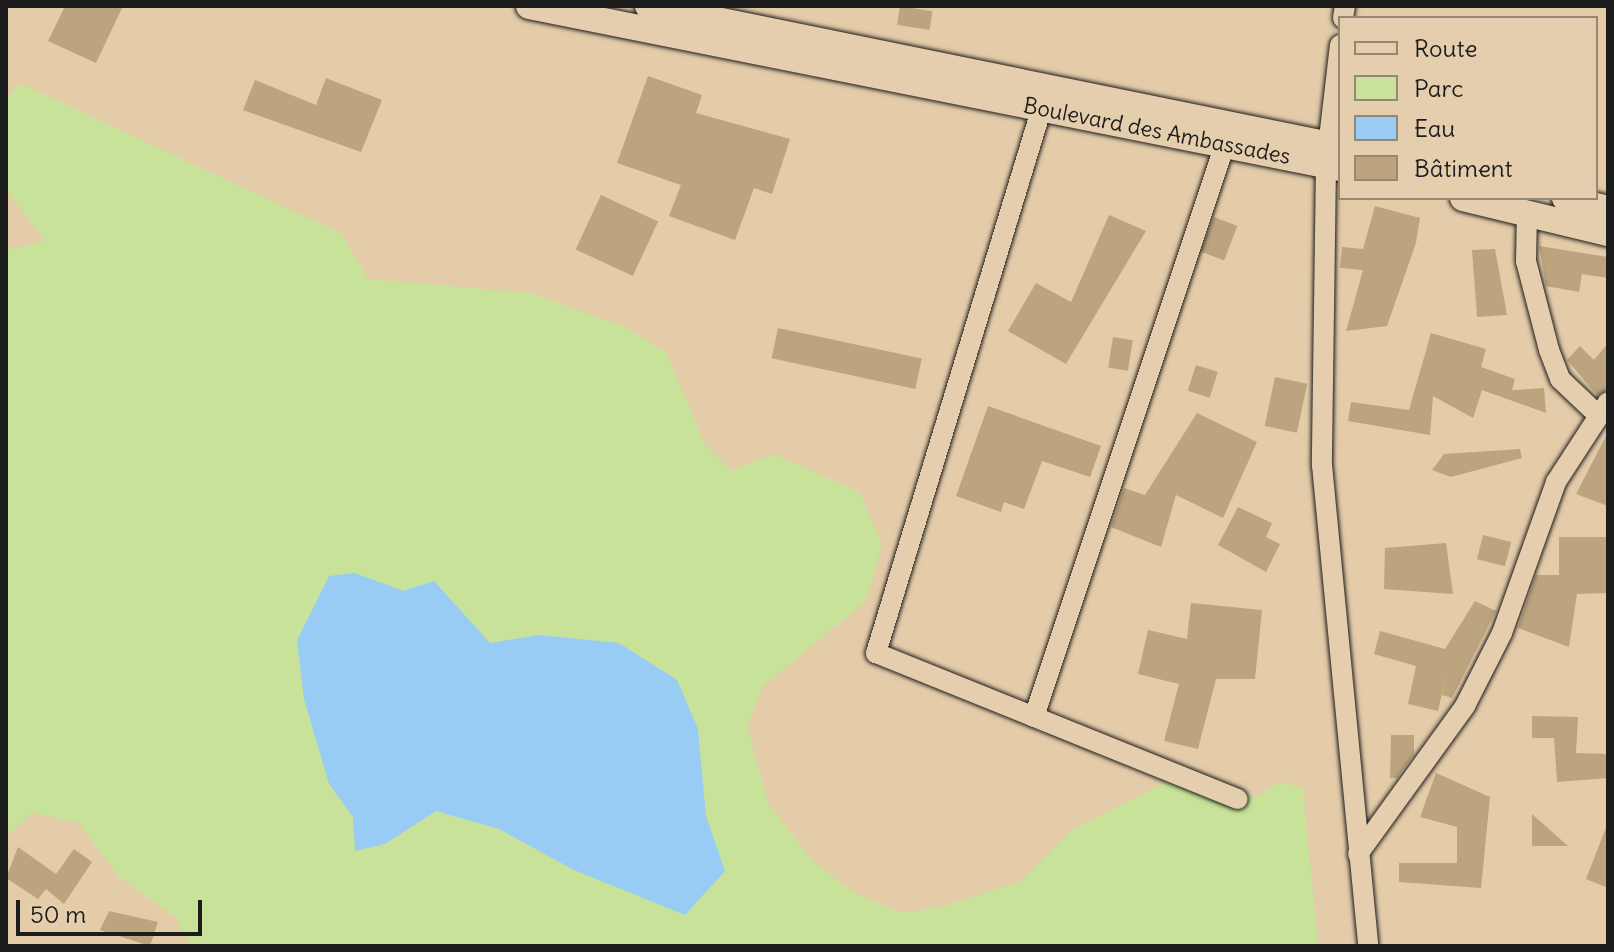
<!DOCTYPE html>
<html>
<head>
<meta charset="utf-8">
<style>
  body { margin:0 }
  #map { position:relative; width:1614px; height:952px; overflow:hidden; background:#e4cca9; font-family:Delius,sans-serif }
  div>[style] { position:absolute }
  .green>* { inset:0; background:#c8e399 }
  .water>* { inset:0; background:#98ccf5 }
  .building>* { inset:0; background:#bba47e; transform-origin:0 0 }
  .roads { filter:drop-shadow(0 0 2px #1c1c1c) drop-shadow(0 0 2px #1c1c1c) }
  .minor>* { height:20px; margin:-10px; padding:0 10px; transform-origin:10px; border-radius:10px; background:#e4cead }
  .secondary>* { height:26px; margin:-13px; padding:0 13px; transform-origin:13px; border-radius:13px; background:#e4cead }
  span { translate:-50% -50%; white-space:nowrap; text-align:center; line-height:1.15; -webkit-text-stroke:7px #e4cead; paint-order:stroke }
  .street-label { font-size:22px; color:#1c1c1c }
  .frame { position:absolute; inset:0; border:8px solid #1c1c1c; pointer-events:none }
  .legend { position:absolute; left:1338px; top:16px; width:260px; height:184px; box-sizing:border-box; background:#e4cead; border:2px solid #948773; margin:0; padding:10px 14px; list-style:none; font-size:24px; color:#1c1c1c }
  .legend li { display:flex; align-items:center; gap:16px; height:40px }
  .legend b { width:40px; border:2px solid #948773 }
  .scale { position:absolute; left:16px; top:900px; width:186px; height:36px; box-sizing:border-box; border:4px solid #1c1c1c; border-top:0; padding-left:10px; font-size:24px; line-height:28px; white-space:nowrap; color:#1c1c1c; -webkit-text-stroke:6px #e4cead; paint-order:stroke }
</style>
</head>
<body>
<div id="map">
  <div class="green">
    <i style="clip-path:polygon(20px 83px,342px 234px,368px 279px,531px 293px,627px 328px,667px 353px,704px 443px,731px 471px,774px 454px,859px 492px,882px 543px,866px 601px,762px 687px,747px 726px,768px 803px,814px 862px,856px 894px,902px 913px,940px 907px,1020px 882px,1072px 830px,1184px 773px,1255px 798px,1280px 782px,1303px 788px,1318px 946px,191px 946px,175px 917px,119px 877px,78px 822px,32px 813px,6px 837px,6px 250px,45px 241px,6px 189px,6px 99px)"></i>
  </div>
  <div class="water">
    <i style="clip-path:polygon(355px 573px,403px 591px,434px 581px,490px 643px,539px 635px,619px 643px,677px 680px,698px 729px,706px 816px,725px 871px,685px 915px,574px 870px,499px 829px,436px 811px,385px 844px,355px 851px,353px 817px,329px 784px,304px 699px,297px 640px,329px 576px)"></i>
  </div>
  <div class="building">
    <i style="clip-path:polygon(65px 6px,123px 6px,96px 63px,48px 41px)"></i>
    <i style="left:900px;top:6px;width:33px;height:19px;rotate:9deg"></i>
    <i style="clip-path:polygon(648px 76px,702px 95px,696px 113px,790px 139px,772px 194px,754px 188px,735px 240px,669px 216px,681px 185px,617px 163px)"></i>
    <i style="clip-path:polygon(326px 78px,382px 100px,361px 152px,243px 110px,255px 80px,316px 105px)"></i>
    <i style="left:601px;top:195px;width:63px;height:60px;rotate:25deg"></i>
    <i style="clip-path:polygon(1375px 206px,1420px 218px,1416px 243px,1387px 326px,1346px 331px,1363px 270px,1340px 268px,1342px 247px,1363px 249px)"></i>
    <i style="clip-path:polygon(1109px 215px,1146px 231px,1066px 364px,1008px 331px,1036px 283px,1071px 302px)"></i>
    <i style="left:1214px;top:217px;width:25px;height:37px;rotate:21deg"></i>
    <i style="clip-path:polygon(1539px 246px,1608px 257px,1608px 278px,1582px 274px,1579px 292px,1546px 286px)"></i>
    <i style="clip-path:polygon(1495px 249px,1507px 315px,1477px 317px,1472px 250px)"></i>
    <i style="left:778px;top:328px;width:147px;height:31px;rotate:12deg"></i>
    <i style="clip-path:polygon(1431px 333px,1486px 349px,1481px 367px,1515px 379px,1512px 390px,1544px 388px,1546px 413px,1482px 390px,1473px 418px,1433px 396px,1430px 435px,1348px 421px,1351px 402px,1409px 410px)"></i>
    <i style="left:1113px;top:337px;width:20px;height:31px;rotate:9deg"></i>
    <i style="clip-path:polygon(1608px 343px,1608px 389px,1597px 395px,1567px 360px,1580px 346px,1594px 360px)"></i>
    <i style="left:1196px;top:365px;width:23px;height:27px;rotate:18deg"></i>
    <i style="left:1275px;top:377px;width:33px;height:50px;rotate:12deg"></i>
    <i style="clip-path:polygon(988px 406px,1101px 446px,1090px 477px,1042px 461px,1024px 509px,1004px 502px,1001px 512px,956px 496px)"></i>
    <i style="clip-path:polygon(1197px 413px,1257px 442px,1223px 518px,1176px 495px,1161px 547px,1111px 527px,1124px 488px,1145px 495px)"></i>
    <i style="clip-path:polygon(1608px 432px,1608px 506px,1576px 494px)"></i>
    <i style="clip-path:polygon(1520px 449px,1522px 458px,1451px 477px,1432px 470px,1444px 454px)"></i>
    <i style="clip-path:polygon(1238px 507px,1272px 523px,1266px 537px,1280px 544px,1266px 572px,1218px 545px)"></i>
    <i style="left:1483px;top:535px;width:29px;height:25px;rotate:14deg"></i>
    <i style="clip-path:polygon(1559px 537px,1606px 537px,1608px 593px,1577px 594px,1569px 647px,1518px 628px,1536px 575px,1559px 575px)"></i>
    <i style="clip-path:polygon(1446px 543px,1453px 594px,1384px 589px,1385px 548px)"></i>
    <i style="clip-path:polygon(1475px 601px,1496px 611px,1452px 698px,1442px 695px,1447px 671px,1438px 711px,1408px 704px,1416px 666px,1374px 654px,1380px 631px,1445px 649px)"></i>
    <i style="clip-path:polygon(1191px 603px,1262px 610px,1255px 679px,1216px 679px,1198px 749px,1164px 741px,1179px 684px,1138px 674px,1148px 630px,1187px 639px)"></i>
    <i style="clip-path:polygon(1532px 716px,1578px 717px,1576px 753px,1608px 754px,1608px 778px,1557px 782px,1554px 738px,1532px 738px)"></i>
    <i style="clip-path:polygon(1391px 735px,1414px 735px,1414px 754px,1397px 778px,1390px 778px)"></i>
    <i style="clip-path:polygon(1436px 773px,1490px 797px,1481px 888px,1399px 882px,1399px 863px,1457px 863px,1457px 827px,1420px 817px)"></i>
    <i style="clip-path:polygon(1532px 814px,1568px 846px,1532px 846px)"></i>
    <i style="clip-path:polygon(1607px 825px,1608px 826px,1608px 888px,1586px 879px)"></i>
    <i style="clip-path:polygon(18px 847px,56px 874px,74px 849px,92px 862px,64px 904px,46px 889px,38px 899px,6px 878px)"></i>
    <i style="clip-path:polygon(109px 911px,158px 922px,150px 946px,100px 930px)"></i>
  </div>
  <div class="roads">
    <div class="minor">
      <i style="left:1343px;top:18px;width:12px;rotate:-81deg"></i>
      <i style="left:1340px;top:45px;width:121px;rotate:96.7deg"></i>
      <i style="left:1326px;top:165px;width:300px;rotate:90.8deg"></i>
      <i style="left:1322px;top:465px;width:483px;rotate:84.5deg"></i>
      <i style="left:1042px;top:107px;width:571px;rotate:106.91deg"></i>
      <i style="left:876px;top:653px;width:390px;rotate:22deg"></i>
      <i style="left:1527px;top:213px;width:48px;rotate:91.2deg"></i>
      <i style="left:1526px;top:261px;width:92px;rotate:75.5deg"></i>
      <i style="left:1549px;top:350px;width:31px;rotate:69deg"></i>
      <i style="left:1560px;top:379px;width:52px;rotate:43.5deg"></i>
      <i style="left:1034px;top:717px;width:604px;rotate:-71.57deg"></i>
      <i style="left:1358px;top:854px;width:183px;rotate:-54.1deg"></i>
      <i style="left:1465px;top:706px;width:82px;rotate:-63.1deg"></i>
      <i style="left:1502px;top:633px;width:160px;rotate:-70.3deg"></i>
      <i style="left:1556px;top:482px;width:95px;rotate:-57deg"></i>
    </div>
    <div class="secondary">
      <i style="left:529px;top:6px;width:827px;rotate:11.3deg"></i>
      <i style="left:648px;top:6px;width:706px;rotate:11.52deg"></i>
      <i style="left:1463px;top:198px;width:149px;rotate:13.6deg"></i>
      <i style="left:1565px;top:198px;width:44px;rotate:14.3deg"></i>
    </div>
  </div>
  <div class="street-label">
    <span style="left:1157px;top:131px;rotate:11deg">Boulevard des Ambassades</span>
  </div>
  <div class="frame"></div>
  <ul class="legend">
  <li><b style="height:10px;background:#e4cead"></b>Route</li>
  <li><b style="height:22px;background:#c8e399"></b>Parc</li>
  <li><b style="height:22px;background:#98ccf5"></b>Eau</li>
  <li><b style="height:22px;background:#bba47e"></b>Bâtiment</li>
  </ul>
  <div class="scale">50 m</div>
</div>
</body>
</html>
